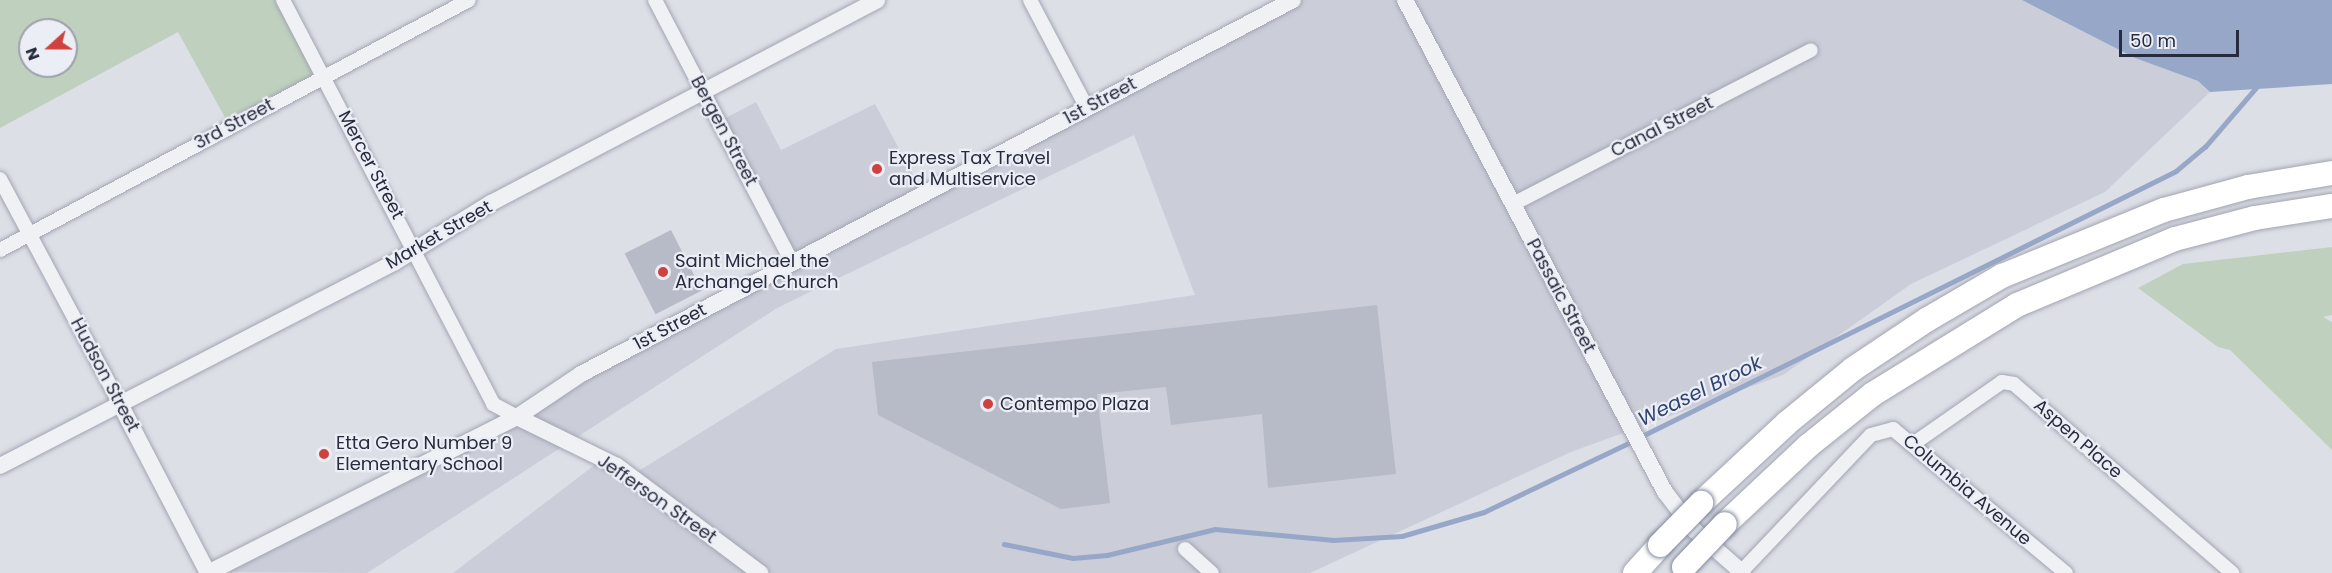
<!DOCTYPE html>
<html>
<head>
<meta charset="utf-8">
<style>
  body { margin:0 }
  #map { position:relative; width:2332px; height:573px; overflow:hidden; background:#dddfe7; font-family:Poppins,sans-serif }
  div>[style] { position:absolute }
  .built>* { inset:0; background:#cbced9 }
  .green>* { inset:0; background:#bfd1be }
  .water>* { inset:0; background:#97a7c8 }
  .stream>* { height:4.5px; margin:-2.25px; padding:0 2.25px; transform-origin:2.25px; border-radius:2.25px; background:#97a7c8 }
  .building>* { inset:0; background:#b7bac7; transform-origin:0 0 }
  .roads { filter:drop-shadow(0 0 2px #a2a5b1) drop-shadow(0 0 2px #a2a5b1) }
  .minor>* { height:14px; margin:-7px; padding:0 7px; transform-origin:7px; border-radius:7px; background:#eff1f5 }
  .tertiary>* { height:16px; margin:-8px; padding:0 8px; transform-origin:8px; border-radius:8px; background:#eff1f5 }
  .motorway>* { height:24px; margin:-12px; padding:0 12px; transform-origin:12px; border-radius:12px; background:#fff }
  .bridges { filter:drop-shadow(0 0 2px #848a9e) drop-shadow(0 0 2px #848a9e) }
  .motorway-bridge>* { height:24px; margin:-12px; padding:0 12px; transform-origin:12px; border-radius:12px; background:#fff }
  .dots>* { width:16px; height:16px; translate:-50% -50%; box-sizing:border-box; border:3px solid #eceef5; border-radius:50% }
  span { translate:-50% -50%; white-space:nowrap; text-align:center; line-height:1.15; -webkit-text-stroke:4.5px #eceef5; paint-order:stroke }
  .street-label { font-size:18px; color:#262b3d }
  .poi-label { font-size:18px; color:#262b3d }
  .left { translate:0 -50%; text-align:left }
  .water-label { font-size:20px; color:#304371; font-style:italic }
  .north { position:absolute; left:18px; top:18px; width:60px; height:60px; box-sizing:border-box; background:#eceef5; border:2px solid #9da0ab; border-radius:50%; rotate:249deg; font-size:16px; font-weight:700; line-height:24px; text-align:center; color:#262b3d }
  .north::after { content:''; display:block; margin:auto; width:21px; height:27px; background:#ce413f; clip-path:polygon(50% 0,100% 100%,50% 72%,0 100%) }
  .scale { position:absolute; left:2119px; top:30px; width:120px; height:27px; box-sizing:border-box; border:3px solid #262b3d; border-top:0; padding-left:8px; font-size:18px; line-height:21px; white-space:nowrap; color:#262b3d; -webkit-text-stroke:4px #eceef5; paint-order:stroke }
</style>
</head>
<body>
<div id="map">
  <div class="built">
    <i style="clip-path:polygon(1289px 0,2022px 0,2135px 58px,2198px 81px,2210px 92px,2105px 192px,1911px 284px,1783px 375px,1571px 452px,1310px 573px,453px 573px,605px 457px,632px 475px,836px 349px,1195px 295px,1134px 135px,777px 308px,367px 573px,204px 572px,792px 262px,720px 121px,756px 102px,781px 150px,875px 104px,923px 193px)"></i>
  </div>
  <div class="green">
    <i style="clip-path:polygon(evenodd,0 0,285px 0,323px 74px,228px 123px,178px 32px,0 128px,0 0,30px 30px,66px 30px,66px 66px,30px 66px,30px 30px)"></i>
    <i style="clip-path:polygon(2332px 247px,2332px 315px,2323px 317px,2332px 322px,2332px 450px,2230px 350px,2218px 347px,2138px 288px,2183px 264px)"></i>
  </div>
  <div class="water">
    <i style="clip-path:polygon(2022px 0,2332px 0,2332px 84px,2210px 92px,2198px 81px,2135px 58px)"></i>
  </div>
  <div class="stream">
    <i style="left:1640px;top:437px;width:598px;rotate:-26.39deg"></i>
    <i style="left:2176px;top:171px;width:38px;rotate:-40deg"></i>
    <i style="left:2205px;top:147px;width:84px;rotate:-49.3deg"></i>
    <i style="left:1004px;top:544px;width:70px;rotate:11.5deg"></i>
    <i style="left:1073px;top:558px;width:34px;rotate:-5deg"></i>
    <i style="left:1107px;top:555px;width:111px;rotate:-13.5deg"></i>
    <i style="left:1215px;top:529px;width:119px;rotate:5.3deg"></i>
    <i style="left:1333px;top:540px;width:69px;rotate:-3.3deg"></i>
    <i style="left:1402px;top:536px;width:85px;rotate:-16.3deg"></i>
    <i style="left:1484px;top:512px;width:165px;rotate:-25.5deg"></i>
  </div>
  <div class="building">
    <i style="left:671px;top:230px;width:68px;height:52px;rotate:63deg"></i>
    <i style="clip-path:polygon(1377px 305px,1396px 474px,1268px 488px,1262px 414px,1171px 425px,1166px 387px,1097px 394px,1110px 503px,1061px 509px,878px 415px,872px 362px)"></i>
  </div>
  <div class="roads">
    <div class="minor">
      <i style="left:283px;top:0;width:455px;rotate:62.5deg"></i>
      <i style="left:493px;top:404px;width:27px;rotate:28deg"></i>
      <i style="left:655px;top:0;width:296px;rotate:62.4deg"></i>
      <i style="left:1030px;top:0;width:122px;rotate:62.2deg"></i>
      <i style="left:0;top:179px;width:253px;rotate:61.9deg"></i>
      <i style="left:1513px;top:204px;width:335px;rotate:-27.3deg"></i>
      <i style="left:0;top:250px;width:531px;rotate:-28.06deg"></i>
      <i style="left:1913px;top:444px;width:108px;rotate:-34.9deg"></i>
      <i style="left:2002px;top:382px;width:12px;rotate:9deg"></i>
      <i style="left:2014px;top:384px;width:289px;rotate:40.9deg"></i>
      <i style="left:1185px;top:549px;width:36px;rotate:42deg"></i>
      <i style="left:1740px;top:573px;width:190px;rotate:-46.5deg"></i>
      <i style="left:1871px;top:435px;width:23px;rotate:-15deg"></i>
      <i style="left:1893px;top:429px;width:225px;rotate:39.8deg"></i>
    </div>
    <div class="tertiary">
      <i style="left:1405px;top:0;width:556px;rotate:62.15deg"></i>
      <i style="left:1665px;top:492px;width:48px;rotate:52.7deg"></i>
      <i style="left:1694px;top:530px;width:65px;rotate:41.3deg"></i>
      <i style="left:119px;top:402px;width:193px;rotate:62.5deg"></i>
      <i style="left:208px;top:573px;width:346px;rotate:-26.8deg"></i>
      <i style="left:517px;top:417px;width:77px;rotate:-33.9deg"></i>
      <i style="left:581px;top:374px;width:804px;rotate:-27.71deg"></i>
      <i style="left:517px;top:417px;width:111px;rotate:26.1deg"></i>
      <i style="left:617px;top:466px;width:179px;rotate:36.8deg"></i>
      <i style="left:0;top:466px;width:445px;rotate:-27.3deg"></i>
      <i style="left:395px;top:262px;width:113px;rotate:-31.6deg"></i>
      <i style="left:491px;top:203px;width:436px;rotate:-27.7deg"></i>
    </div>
    <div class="motorway">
      <i style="left:1701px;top:503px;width:117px;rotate:-42.9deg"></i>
      <i style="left:1787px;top:423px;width:85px;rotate:-39.3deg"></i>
      <i style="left:1853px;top:369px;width:90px;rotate:-33.7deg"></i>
      <i style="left:1928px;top:319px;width:86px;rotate:-30.2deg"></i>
      <i style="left:2002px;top:276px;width:175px;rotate:-22.2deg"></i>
      <i style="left:2164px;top:210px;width:87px;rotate:-15.3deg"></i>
      <i style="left:2248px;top:187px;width:85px;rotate:-9.5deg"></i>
      <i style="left:1725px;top:524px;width:114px;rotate:-43.2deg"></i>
      <i style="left:1808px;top:446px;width:83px;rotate:-38.7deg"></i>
      <i style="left:1873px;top:394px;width:169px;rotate:-31.7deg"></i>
      <i style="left:2017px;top:305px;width:171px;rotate:-22.7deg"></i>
      <i style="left:2175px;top:239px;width:83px;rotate:-14.7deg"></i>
      <i style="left:2255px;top:218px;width:78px;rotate:-8.9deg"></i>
      <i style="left:1635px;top:573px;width:38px;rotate:-48deg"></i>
    </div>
  </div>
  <div class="bridges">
    <div class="motorway-bridge">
      <i style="left:1660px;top:545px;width:59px;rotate:-45.7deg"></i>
      <i style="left:1684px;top:567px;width:59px;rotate:-46.4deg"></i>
    </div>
  </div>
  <div class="dots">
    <i style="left:877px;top:169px;background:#ce413f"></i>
    <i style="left:663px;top:272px;background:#ce413f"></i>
    <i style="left:988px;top:404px;background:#ce413f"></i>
    <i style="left:324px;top:454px;background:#ce413f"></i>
  </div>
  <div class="street-label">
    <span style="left:1100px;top:101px;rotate:-28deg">1st Street</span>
    <span style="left:234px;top:124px;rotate:-28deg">3rd Street</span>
    <span style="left:1662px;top:127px;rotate:-27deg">Canal Street</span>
    <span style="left:724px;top:131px;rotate:62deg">Bergen Street</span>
    <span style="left:371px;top:165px;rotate:62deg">Mercer Street</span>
    <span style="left:439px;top:235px;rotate:-30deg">Market Street</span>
    <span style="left:1561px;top:296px;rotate:62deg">Passaic Street</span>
    <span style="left:670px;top:327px;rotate:-28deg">1st Street</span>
    <span style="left:105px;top:375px;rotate:62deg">Hudson Street</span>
    <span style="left:2078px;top:439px;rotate:41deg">Aspen Place</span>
    <span style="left:1967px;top:490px;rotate:40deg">Columbia Avenue</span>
    <span style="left:657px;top:499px;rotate:35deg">Jefferson Street</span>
  </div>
  <div class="poi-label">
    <span class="left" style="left:889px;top:169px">Express Tax Travel<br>and Multiservice</span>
    <span class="left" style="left:675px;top:272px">Saint Michael the<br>Archangel Church</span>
    <span class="left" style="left:1000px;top:404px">Contempo Plaza</span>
    <span class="left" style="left:336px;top:454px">Etta Gero Number 9<br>Elementary School</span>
  </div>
  <div class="water-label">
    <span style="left:1700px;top:391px;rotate:-26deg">Weasel Brook</span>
  </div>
  <div class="north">N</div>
  <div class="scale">50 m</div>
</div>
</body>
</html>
